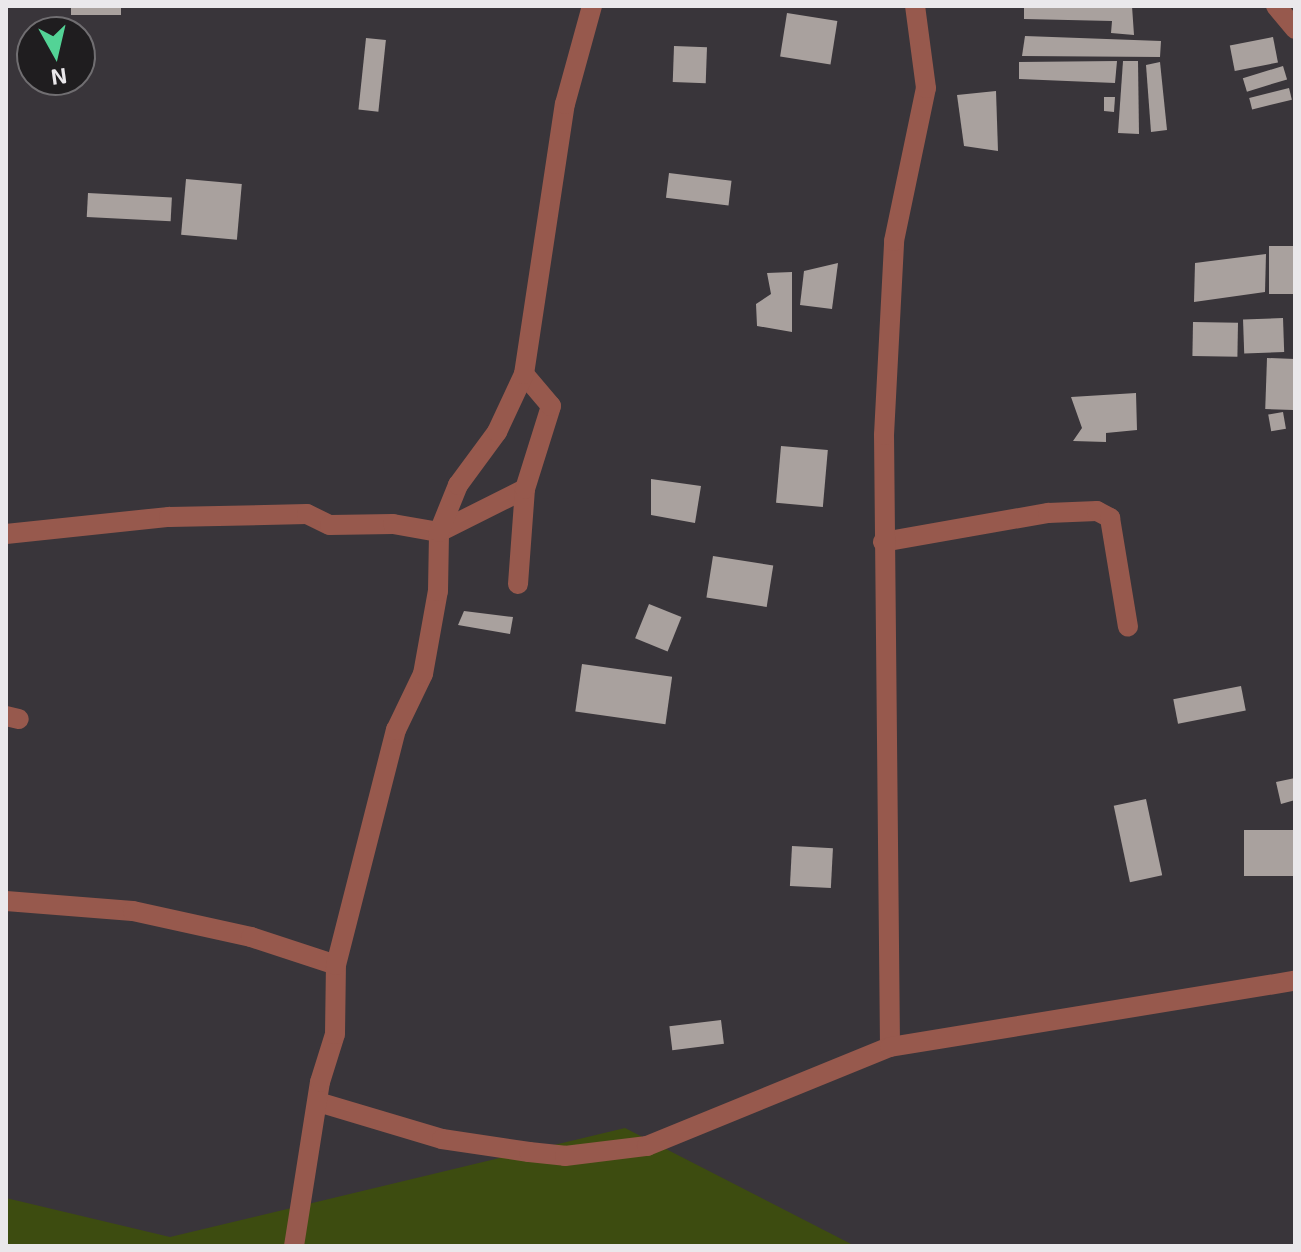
<!DOCTYPE html>
<html>
<head>
<meta charset="utf-8">
<style>
  body { margin:0 }
  #map { position:relative; width:1301px; height:1252px; overflow:hidden; background:#39353a; font-family:"Exo 2",sans-serif }
  div>[style] { position:absolute }
  .green>* { inset:0; background:#3d4c10 }
  .building>* { inset:0; background:#a9a19e; transform-origin:0 0 }
  .minor>* { height:20px; margin:-10px; padding:0 10px; transform-origin:10px; border-radius:10px; background:#97594d }
  span { translate:-50% -50%; white-space:nowrap; text-align:center; line-height:1.15; -webkit-text-stroke:8px #1f1d1f; paint-order:stroke }
  .frame { position:absolute; inset:0; border:8px solid #eae8eb; pointer-events:none }
  .north { position:absolute; left:16px; top:16px; width:80px; height:80px; box-sizing:border-box; background:#1f1d1f; border:2px solid #706e71; border-radius:50%; rotate:172deg; font-size:22px; font-weight:700; line-height:32px; text-align:center; color:#eae8eb }
  .north::after { content:''; display:block; margin:auto; width:28px; height:36px; background:#53d396; clip-path:polygon(50% 0,100% 100%,50% 72%,0 100%) }
</style>
</head>
<body>
<div id="map">
  <div class="green">
    <i style="clip-path:polygon(625px 1128px,855px 1246px,6px 1246px,6px 1198px,170px 1237px)"></i>
  </div>
  <div class="building">
    <i style="left:71px;top:6px;width:50px;height:9px"></i>
    <i style="clip-path:polygon(1024px 6px,1132px 6px,1134px 35px,1111px 33px,1112px 21px,1024px 19px)"></i>
    <i style="left:787px;top:13px;width:51px;height:44px;rotate:9deg"></i>
    <i style="clip-path:polygon(1025px 36px,1161px 41px,1160px 57px,1022px 56px)"></i>
    <i style="left:1273px;top:37px;width:26px;height:44px;rotate:79deg"></i>
    <i style="left:366px;top:38px;width:20px;height:72px;rotate:6deg"></i>
    <i style="left:674px;top:46px;width:33px;height:36px;rotate:2deg"></i>
    <i style="clip-path:polygon(1117px 61px,1115px 83px,1019px 79px,1019px 62px)"></i>
    <i style="clip-path:polygon(1123px 61px,1138px 61px,1139px 134px,1118px 133px)"></i>
    <i style="clip-path:polygon(1160px 62px,1167px 130px,1151px 132px,1146px 65px)"></i>
    <i style="left:1283px;top:66px;width:14px;height:42px;rotate:73deg"></i>
    <i style="left:1289px;top:88px;width:12px;height:41px;rotate:76deg"></i>
    <i style="clip-path:polygon(996px 91px,998px 151px,964px 146px,957px 95px)"></i>
    <i style="clip-path:polygon(1104px 97px,1115px 97px,1114px 112px,1104px 111px)"></i>
    <i style="left:669px;top:173px;width:63px;height:25px;rotate:7deg"></i>
    <i style="left:186px;top:179px;width:56px;height:56px;rotate:5deg"></i>
    <i style="left:88px;top:193px;width:84px;height:24px;rotate:3deg"></i>
    <i style="left:1295px;top:246px;width:48px;height:26px;rotate:90deg"></i>
    <i style="clip-path:polygon(1266px 254px,1265px 292px,1194px 302px,1195px 263px)"></i>
    <i style="clip-path:polygon(838px 263px,832px 309px,800px 305px,804px 271px)"></i>
    <i style="clip-path:polygon(792px 272px,792px 332px,757px 326px,756px 304px,771px 294px,767px 273px)"></i>
    <i style="left:1283px;top:318px;width:34px;height:40px;rotate:88deg"></i>
    <i style="left:1193px;top:322px;width:45px;height:34px;rotate:1deg"></i>
    <i style="left:1267px;top:358px;width:28px;height:51px;rotate:2deg"></i>
    <i style="clip-path:polygon(1136px 393px,1137px 430px,1106px 433px,1106px 442px,1073px 441px,1082px 428px,1071px 397px)"></i>
    <i style="left:1283px;top:412px;width:17px;height:15px;rotate:80deg"></i>
    <i style="left:781px;top:446px;width:47px;height:57px;rotate:5deg"></i>
    <i style="clip-path:polygon(651px 479px,701px 486px,695px 523px,651px 515px)"></i>
    <i style="left:713px;top:556px;width:61px;height:42px;rotate:9deg"></i>
    <i style="left:649px;top:604px;width:35px;height:37px;rotate:22deg"></i>
    <i style="clip-path:polygon(464px 611px,513px 617px,510px 634px,458px 625px)"></i>
    <i style="left:582px;top:664px;width:91px;height:48px;rotate:8deg"></i>
    <i style="left:1241px;top:686px;width:25px;height:69px;rotate:79deg"></i>
    <i style="clip-path:polygon(1295px 778px,1295px 800px,1281px 804px,1276px 782px)"></i>
    <i style="left:1146px;top:799px;width:78px;height:33px;rotate:78deg"></i>
    <i style="left:1295px;top:830px;width:46px;height:51px;rotate:90deg"></i>
    <i style="left:792px;top:846px;width:41px;height:40px;rotate:3deg"></i>
    <i style="left:721px;top:1020px;width:24px;height:52px;rotate:83deg"></i>
  </div>
  <div class="minor">
    <i style="left:1276px;top:6px;width:30px;rotate:50deg"></i>
    <i style="left:6px;top:534px;width:164px;rotate:-6deg"></i>
    <i style="left:169px;top:517px;width:138px;rotate:-1.2deg"></i>
    <i style="left:307px;top:514px;width:25px;rotate:26deg"></i>
    <i style="left:330px;top:525px;width:63px;rotate:-0.9deg"></i>
    <i style="left:393px;top:524px;width:47px;rotate:9.9deg"></i>
    <i style="left:439px;top:532px;width:96px;rotate:-26.6deg"></i>
    <i style="left:883px;top:542px;width:168px;rotate:-10deg"></i>
    <i style="left:1048px;top:513px;width:49px;rotate:-2.3deg"></i>
    <i style="left:1097px;top:511px;width:15px;rotate:28deg"></i>
    <i style="left:1110px;top:518px;width:110px;rotate:80.6deg"></i>
    <i style="left:518px;top:584px;width:95px;rotate:-85.8deg"></i>
    <i style="left:525px;top:489px;width:87px;rotate:-72.6deg"></i>
    <i style="left:551px;top:406px;width:42px;rotate:-130.2deg"></i>
    <i style="left:6px;top:716px;width:13px;rotate:13deg"></i>
    <i style="left:6px;top:901px;width:127px;rotate:4.5deg"></i>
    <i style="left:133px;top:911px;width:121px;rotate:12.4deg"></i>
    <i style="left:251px;top:937px;width:89px;rotate:18.2deg"></i>
    <i style="left:890px;top:1047px;width:612px;rotate:-90.56deg"></i>
    <i style="left:884px;top:435px;width:194px;rotate:-87deg"></i>
    <i style="left:894px;top:241px;width:156px;rotate:-78.2deg"></i>
    <i style="left:926px;top:88px;width:83px;rotate:-97.6deg"></i>
    <i style="left:318px;top:1102px;width:129px;rotate:16.6deg"></i>
    <i style="left:442px;top:1139px;width:88px;rotate:8.5deg"></i>
    <i style="left:529px;top:1152px;width:36px;rotate:6deg"></i>
    <i style="left:565px;top:1156px;width:83px;rotate:-7deg"></i>
    <i style="left:647px;top:1146px;width:262px;rotate:-22.2deg"></i>
    <i style="left:890px;top:1047px;width:410px;rotate:-9.3deg"></i>
    <i style="left:294px;top:1246px;width:166px;rotate:-81deg"></i>
    <i style="left:320px;top:1082px;width:50px;rotate:-72.6deg"></i>
    <i style="left:335px;top:1034px;width:69px;rotate:-89.2deg"></i>
    <i style="left:336px;top:965px;width:243px;rotate:-75.7deg"></i>
    <i style="left:396px;top:730px;width:62px;rotate:-64.3deg"></i>
    <i style="left:423px;top:674px;width:84px;rotate:-79.8deg"></i>
    <i style="left:438px;top:591px;width:59px;rotate:-89deg"></i>
    <i style="left:439px;top:532px;width:51px;rotate:-68deg"></i>
    <i style="left:458px;top:485px;width:66px;rotate:-53.7deg"></i>
    <i style="left:497px;top:432px;width:64px;rotate:-65deg"></i>
    <i style="left:524px;top:374px;width:273px;rotate:-81.4deg"></i>
    <i style="left:565px;top:104px;width:102px;rotate:-74.6deg"></i>
  </div>
  <div class="frame"></div>
  <div class="north">N</div>
</div>
</body>
</html>
